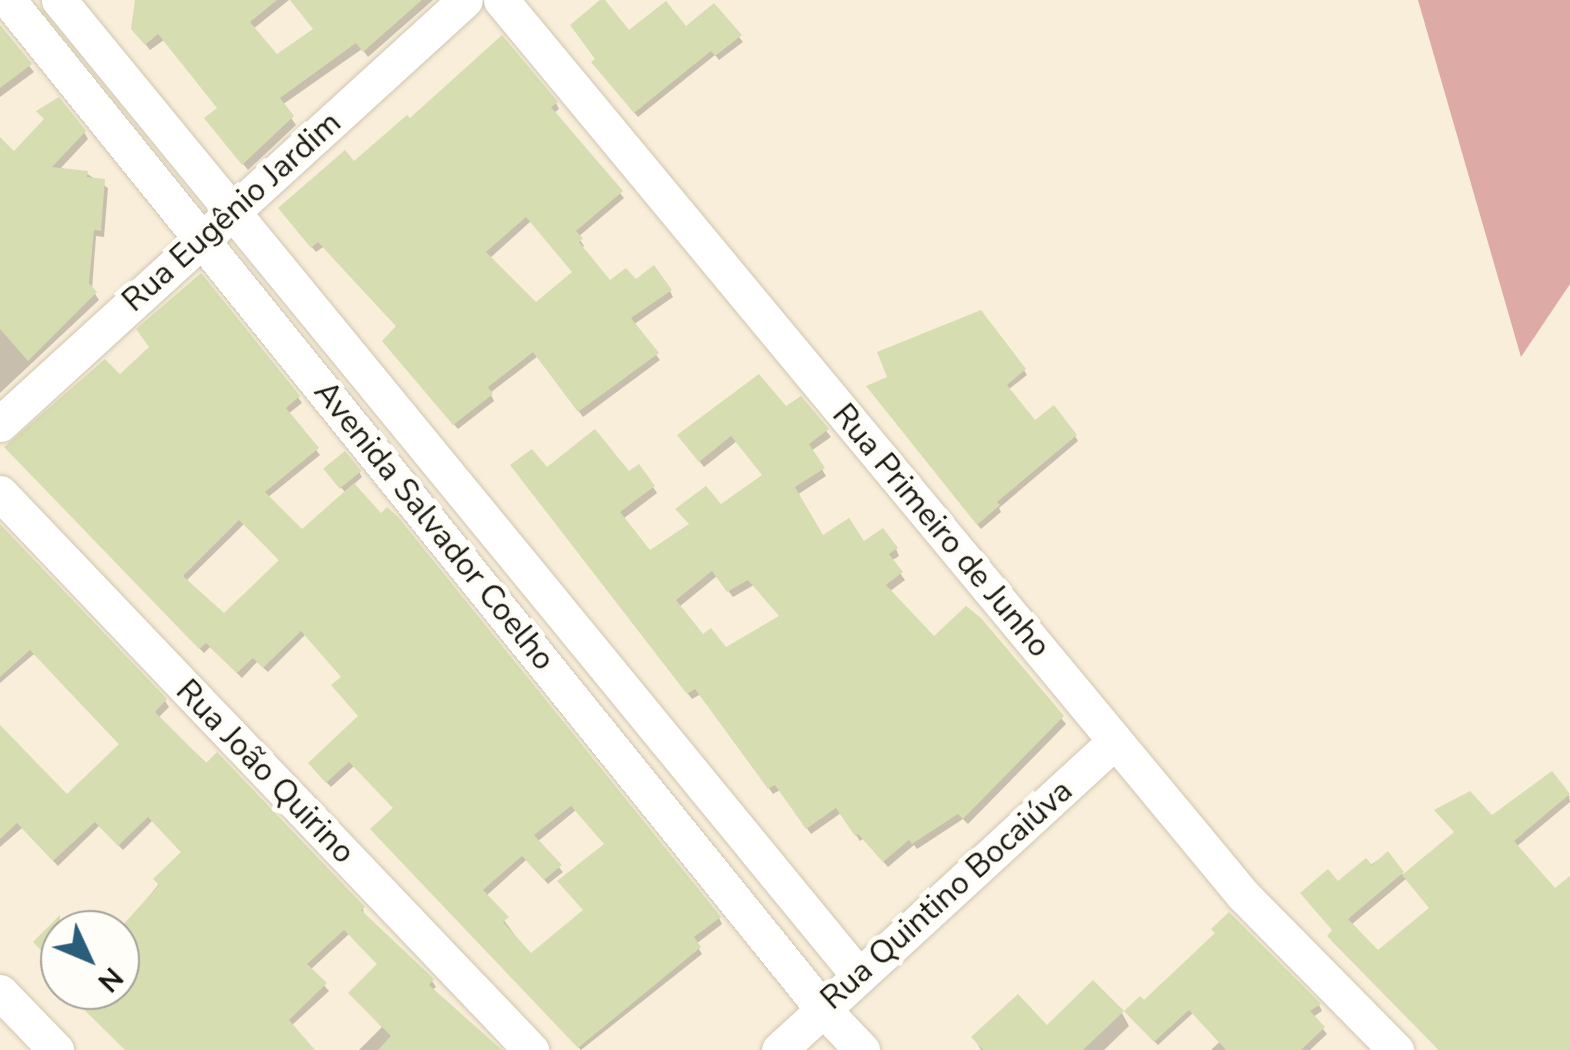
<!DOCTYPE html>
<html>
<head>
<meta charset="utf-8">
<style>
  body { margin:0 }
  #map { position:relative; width:1570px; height:1050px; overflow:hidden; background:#f9eed9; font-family:"Nunito Sans",sans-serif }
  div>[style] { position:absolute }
  .forest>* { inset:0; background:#ddaaa6 }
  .shadow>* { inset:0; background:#0003 }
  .building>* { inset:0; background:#d6ddb0; transform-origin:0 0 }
  .roads { filter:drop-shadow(0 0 2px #d0c6b2) drop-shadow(0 0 2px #d0c6b2) }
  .minor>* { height:35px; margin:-17.5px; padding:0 17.5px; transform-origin:17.5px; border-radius:17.5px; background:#fff }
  span { translate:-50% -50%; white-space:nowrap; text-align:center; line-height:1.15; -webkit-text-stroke:10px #fffdf8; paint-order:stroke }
  .street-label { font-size:32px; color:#1b1810 }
  .north { position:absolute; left:40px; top:910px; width:100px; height:100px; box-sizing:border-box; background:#fffdf8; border:2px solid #a4a19b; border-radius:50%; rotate:134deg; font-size:28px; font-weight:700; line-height:40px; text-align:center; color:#1b1810 }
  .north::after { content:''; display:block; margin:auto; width:35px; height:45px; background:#2a5d7a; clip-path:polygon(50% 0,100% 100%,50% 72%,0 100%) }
</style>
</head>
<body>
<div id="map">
  <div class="forest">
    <i style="clip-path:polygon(1418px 0,1570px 0,1570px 284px,1521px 357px)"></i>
  </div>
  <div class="shadow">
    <i style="clip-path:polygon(138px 0,289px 0,253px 29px,277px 58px,315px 30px,291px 0,433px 0,368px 57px,362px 49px,282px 105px,296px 125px,248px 170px,212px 126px,220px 109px,164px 40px,150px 50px,139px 36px)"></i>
    <i style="clip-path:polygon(714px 6px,743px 42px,719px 60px,715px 55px,638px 117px,597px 68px,629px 34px,686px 30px)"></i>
    <i style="clip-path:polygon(0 29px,34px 72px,0 97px)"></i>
    <i style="clip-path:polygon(evenodd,556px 103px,559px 109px,554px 113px,624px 198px,578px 237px,584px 246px,581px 249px,610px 283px,635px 283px,670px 291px,673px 297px,633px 325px,660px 360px,583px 417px,538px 356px,490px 393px,494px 401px,458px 429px,388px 348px,398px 328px,323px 247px,316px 252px,284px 214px,354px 165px,556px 103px,531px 221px,575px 274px,536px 305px,489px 259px,531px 221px)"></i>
    <i style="clip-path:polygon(39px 112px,84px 132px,88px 139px,59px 170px,86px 173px,108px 188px,104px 237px,96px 236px,92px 289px,99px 300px,0 393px,0 140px,14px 154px,46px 121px)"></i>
    <i style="clip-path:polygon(1024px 370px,1027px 375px,1008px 390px,1034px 423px,1075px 436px,1078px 441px,999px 508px,1001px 512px,981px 529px,872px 392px)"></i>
    <i style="clip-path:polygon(evenodd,120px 377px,298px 397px,302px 403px,288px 414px,320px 455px,267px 498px,302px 532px,346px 493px,330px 476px,359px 472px,362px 477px,353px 485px,719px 918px,722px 924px,696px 944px,702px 954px,581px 1050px,376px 835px,395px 809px,354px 766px,331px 787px,314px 769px,360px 717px,343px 678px,305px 635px,268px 672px,257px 662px,242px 678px,210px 647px,204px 653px,11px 453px,120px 377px,244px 524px,281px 562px,224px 617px,186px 581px,244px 524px,120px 377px,576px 810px,606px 845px,586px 912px,531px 957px,486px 896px,526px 860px,548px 884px,563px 872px,537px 842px,576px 810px)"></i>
    <i style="clip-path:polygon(evenodd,801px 399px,831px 437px,811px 451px,826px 476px,797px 495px,822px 539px,896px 549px,899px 556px,891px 561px,905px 580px,889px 592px,934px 640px,980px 619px,1066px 724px,968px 824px,963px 819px,917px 849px,914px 845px,888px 867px,863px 839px,860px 841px,841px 813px,811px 834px,780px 790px,773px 794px,701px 694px,692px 699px,517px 472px,628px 474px,653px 487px,657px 493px,623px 519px,649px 554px,765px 476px,737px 441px,704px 467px,684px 442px,786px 409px,801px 399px,717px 576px,733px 597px,754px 585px,782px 618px,726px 651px,703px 637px,679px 607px,717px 576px)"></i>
    <i style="clip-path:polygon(0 525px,165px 701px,169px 707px,158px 718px,363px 908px,364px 916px,432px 981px,436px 987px,431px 991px,472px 1032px,477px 1028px,499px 1050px,359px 1050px,382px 1027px,355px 999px,379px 966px,349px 934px,310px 970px,329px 991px,291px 1026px,312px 1050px,135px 1050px,65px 990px,120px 990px,120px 932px,183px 854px,152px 821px,123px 850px,99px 826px,58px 866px,22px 828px,0 847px,0 727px,67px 798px,121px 746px,34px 654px,0 683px)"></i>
    <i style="clip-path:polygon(evenodd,1569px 795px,1570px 802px,1516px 847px,1555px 892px,1570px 879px,1570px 1050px,1439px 1050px,1333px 942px,1330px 937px,1335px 931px,1338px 885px,1388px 854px,1404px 876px,1491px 818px,1569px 795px,1407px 878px,1432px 909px,1377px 953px,1351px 925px,1407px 878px)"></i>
    <i style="clip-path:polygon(60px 935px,60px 985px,40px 962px)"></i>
    <i style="clip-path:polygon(1262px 950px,1158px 1045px,1130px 1017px,1144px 1003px)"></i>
    <i style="clip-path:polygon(1289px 976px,1319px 1005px,1322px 1011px,1313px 1017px,1327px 1034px,1310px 1050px,1211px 1050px)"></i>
    <i style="clip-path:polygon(1122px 1013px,1129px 1026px,1104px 1050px,981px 1050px,974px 1038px)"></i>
  </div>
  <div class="building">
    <i style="clip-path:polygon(135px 0,277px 0,250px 22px,277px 54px,313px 29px,290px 0,422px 0,363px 52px,356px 43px,280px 98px,294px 116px,242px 165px,204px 118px,217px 108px,158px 34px,145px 45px,131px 29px)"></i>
    <i style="clip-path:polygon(600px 0,605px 0,629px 30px,666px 1px,686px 26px,714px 3px,742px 35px,715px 56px,711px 51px,634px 113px,591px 62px,595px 59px,570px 25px)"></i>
    <i style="clip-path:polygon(0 25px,32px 64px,0 88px)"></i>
    <i style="clip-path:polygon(evenodd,502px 35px,558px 102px,551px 107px,623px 191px,576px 231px,583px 238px,579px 242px,610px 280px,626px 268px,636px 279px,654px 265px,672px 290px,631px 318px,659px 353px,578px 412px,533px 352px,488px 387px,493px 394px,453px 425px,382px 341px,396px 326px,318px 242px,311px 248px,278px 208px,345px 150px,354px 161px,407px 115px,410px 118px,502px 35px,526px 217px,572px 272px,536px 302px,486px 252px,526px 217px)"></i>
    <i style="clip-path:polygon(59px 97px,86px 131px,52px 167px,88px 171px,87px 177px,105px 179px,101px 231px,94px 230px,89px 283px,97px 292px,28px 361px,0 329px,0 137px,14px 151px,44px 119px,36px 111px)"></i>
    <i style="clip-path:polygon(evenodd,201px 273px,300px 396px,286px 408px,319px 448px,265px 492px,302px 529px,354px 483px,381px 513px,387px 507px,398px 517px,721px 917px,694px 937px,701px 947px,578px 1048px,370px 829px,393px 808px,349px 762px,326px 783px,308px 763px,358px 716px,331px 685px,341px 677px,301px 631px,263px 668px,253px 658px,237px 673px,206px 643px,199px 649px,4px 447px,105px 359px,120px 374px,149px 347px,136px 329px,201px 273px,239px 520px,279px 560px,224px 613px,183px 576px,239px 520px,201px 273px,571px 806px,604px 844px,557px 881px,583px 910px,531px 953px,503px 922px,509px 917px,483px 890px,522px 856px,544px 880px,562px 865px,534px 835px,571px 806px)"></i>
    <i style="clip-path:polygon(981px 310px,1026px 369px,1007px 385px,1035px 420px,1054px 405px,1077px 435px,997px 502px,1000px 505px,977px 525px,866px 386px,887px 377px,877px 352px)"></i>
    <i style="clip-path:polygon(evenodd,759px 374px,786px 406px,801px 396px,829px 429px,809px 444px,825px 468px,795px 487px,823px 535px,849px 518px,864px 541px,883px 528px,898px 548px,889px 554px,903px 572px,886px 585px,934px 636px,966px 606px,981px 618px,1064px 716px,963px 819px,958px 814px,912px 844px,909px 840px,883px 862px,858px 834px,855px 836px,836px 808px,806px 829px,775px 785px,768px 789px,695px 689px,687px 694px,510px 465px,532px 449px,547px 467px,595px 429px,629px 471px,639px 464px,655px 486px,620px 512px,650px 550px,689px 524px,675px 509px,706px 486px,721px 504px,762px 475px,731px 436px,699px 462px,677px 435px,759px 374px,712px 571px,727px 592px,748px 580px,779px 616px,726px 647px,711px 628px,703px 634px,676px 600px,712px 571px)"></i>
    <i style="left:345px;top:451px;width:26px;height:28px;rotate:51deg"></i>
    <i style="clip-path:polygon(0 524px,167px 699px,155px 712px,206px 763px,217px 752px,365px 907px,361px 910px,434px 979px,429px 985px,502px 1050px,378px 1050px,391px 1036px,348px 993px,377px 964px,344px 930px,307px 964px,327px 983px,289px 1020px,315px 1050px,125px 1050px,64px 990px,120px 990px,120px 928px,159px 885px,153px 879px,181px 852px,148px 817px,118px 846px,95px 822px,53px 861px,17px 823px,0 839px,0 725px,67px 794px,119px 744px,30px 650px,0 677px)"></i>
    <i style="clip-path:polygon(1552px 771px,1570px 794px,1514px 841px,1555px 888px,1570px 876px,1570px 1050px,1439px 1050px,1327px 936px,1332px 930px,1300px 893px,1328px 869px,1338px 881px,1366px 858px,1372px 865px,1388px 851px,1404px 872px,1348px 919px,1378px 950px,1429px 908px,1402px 875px,1454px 832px,1434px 810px,1470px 791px,1492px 815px)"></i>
    <i style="clip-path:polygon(1229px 912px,1321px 1004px,1310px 1011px,1325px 1027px,1301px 1050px,1226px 1050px,1189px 1010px,1154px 1042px,1124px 1011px,1140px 996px,1144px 1000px,1215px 933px,1211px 929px)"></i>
    <i style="clip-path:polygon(60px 915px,60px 970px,33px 942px)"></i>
    <i style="clip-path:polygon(1093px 980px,1124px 1011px,1083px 1050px,983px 1050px,971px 1037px,1018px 994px,1047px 1025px)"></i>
  </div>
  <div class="roads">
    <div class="minor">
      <i style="left:8px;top:0;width:1296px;rotate:51.08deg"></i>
      <i style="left:822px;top:1008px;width:58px;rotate:46.4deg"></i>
      <i style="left:59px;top:0;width:1262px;rotate:50.66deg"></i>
      <i style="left:501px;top:0;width:1163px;rotate:50.34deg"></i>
      <i style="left:1243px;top:895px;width:218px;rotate:45.4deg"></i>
      <i style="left:0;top:424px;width:629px;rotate:-42.36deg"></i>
      <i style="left:0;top:493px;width:770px;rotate:46.37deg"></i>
      <i style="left:0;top:992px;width:81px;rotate:46deg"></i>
      <i style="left:779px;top:1050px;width:456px;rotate:-42.6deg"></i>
    </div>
  </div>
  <div class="street-label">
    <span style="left:232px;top:212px;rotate:-42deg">Rua Eugênio Jardim</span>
    <span style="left:434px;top:526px;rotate:51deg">Avenida Salvador Coelho</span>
    <span style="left:941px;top:531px;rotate:50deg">Rua Primeiro de Junho</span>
    <span style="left:265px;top:772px;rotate:46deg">Rua João Quirino</span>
    <span style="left:947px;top:895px;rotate:-42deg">Rua Quintino Bocaiúva</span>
  </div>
  <div class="north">N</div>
</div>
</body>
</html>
